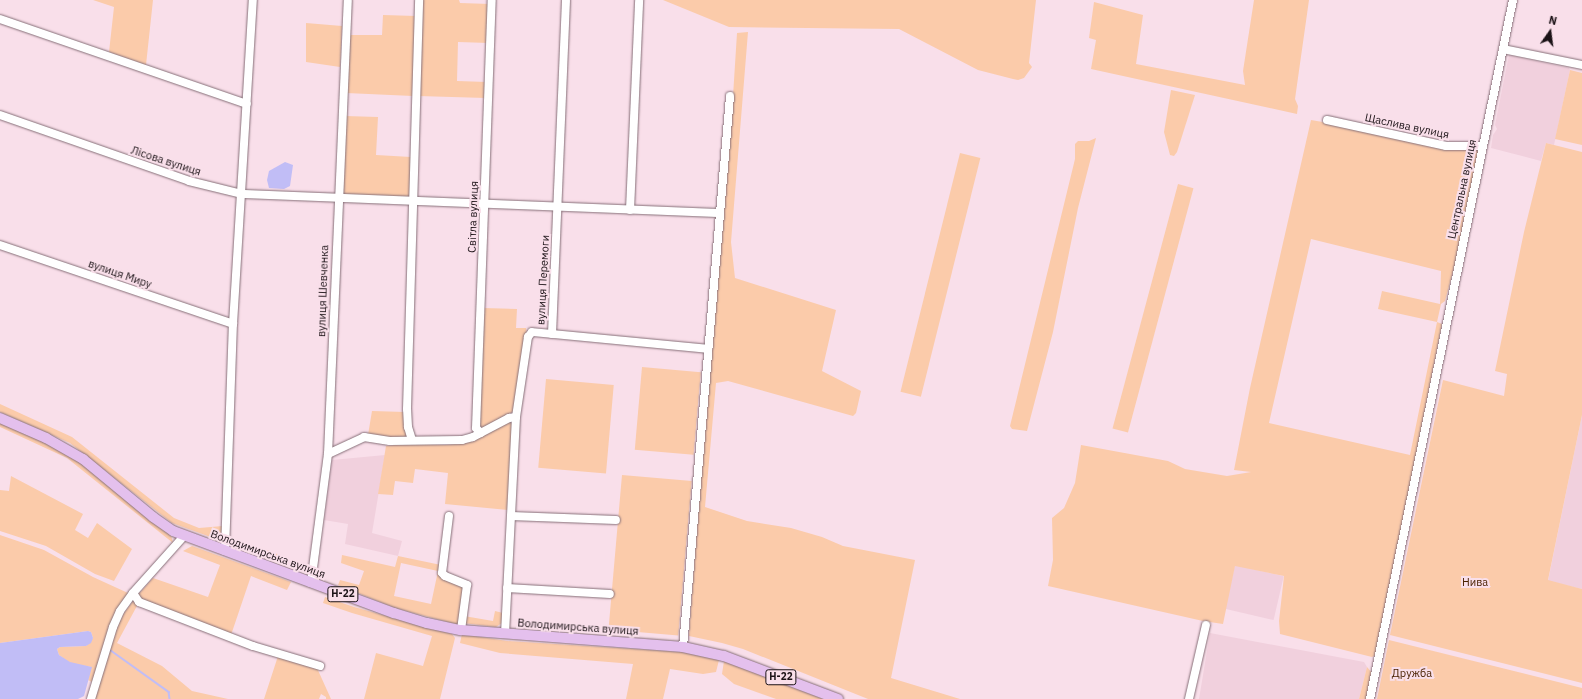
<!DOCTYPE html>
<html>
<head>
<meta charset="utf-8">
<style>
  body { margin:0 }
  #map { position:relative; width:1582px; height:699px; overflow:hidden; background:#f9dfea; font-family:"IBM Plex Sans",sans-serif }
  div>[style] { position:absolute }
  .built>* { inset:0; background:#f1d0dd; transform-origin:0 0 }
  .green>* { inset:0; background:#fbcbaa; transform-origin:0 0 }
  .water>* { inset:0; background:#c1bdf6 }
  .stream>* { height:1.5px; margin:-0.75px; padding:0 0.75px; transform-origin:0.75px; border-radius:0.75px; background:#c1bdf6 }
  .roads { filter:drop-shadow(0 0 1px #866f78) drop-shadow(0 0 1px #866f78) }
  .minor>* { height:8px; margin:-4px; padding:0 4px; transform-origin:4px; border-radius:4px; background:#fff }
  .major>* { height:10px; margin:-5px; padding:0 5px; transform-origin:5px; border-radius:5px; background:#e4c0ed }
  span { translate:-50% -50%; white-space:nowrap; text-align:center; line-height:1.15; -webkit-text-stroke:4px #f9dfea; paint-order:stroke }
  .shield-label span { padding:1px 3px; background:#f9dfea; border:1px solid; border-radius:3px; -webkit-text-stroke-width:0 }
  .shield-label { font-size:10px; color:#1b1216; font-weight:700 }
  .street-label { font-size:11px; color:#1b1216 }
  .park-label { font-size:11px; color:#4a2100 }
  .north { position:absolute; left:1530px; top:12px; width:40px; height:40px; -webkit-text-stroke:3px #f9dfea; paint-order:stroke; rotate:14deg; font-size:11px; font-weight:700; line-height:16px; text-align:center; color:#1b1216 }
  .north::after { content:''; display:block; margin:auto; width:14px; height:18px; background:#1b1216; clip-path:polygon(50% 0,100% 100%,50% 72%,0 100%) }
</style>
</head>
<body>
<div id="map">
  <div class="built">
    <i style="clip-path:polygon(1509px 55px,1569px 68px,1570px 70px,1554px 145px,1546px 143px,1541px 161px,1491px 148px,1493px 135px,1497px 129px,1495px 125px)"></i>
    <i style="clip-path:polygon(1582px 415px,1582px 589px,1548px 581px)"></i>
    <i style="clip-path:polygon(385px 455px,372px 533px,402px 541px,398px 556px,345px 544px,348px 524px,324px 520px,332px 460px)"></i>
    <i style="left:1235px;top:565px;width:50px;height:45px;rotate:13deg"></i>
    <i style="clip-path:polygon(1210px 633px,1364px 662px,1367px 667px,1359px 699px,1199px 699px)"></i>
  </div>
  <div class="green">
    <i style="clip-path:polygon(93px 0,153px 0,146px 65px,109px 52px,114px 7px)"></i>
    <i style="clip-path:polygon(421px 0,459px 0,460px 3px,490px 4px,489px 43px,458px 42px,457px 81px,487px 82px,486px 98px,418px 96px)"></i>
    <i style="clip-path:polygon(663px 0,1036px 0,1029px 63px,1032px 67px,1024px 78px,1018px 80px,1013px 79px,978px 70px,899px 29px,729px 27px)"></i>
    <i style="clip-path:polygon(1254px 0,1309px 0,1295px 99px,1298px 106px,1297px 114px,1091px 69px,1096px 40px,1089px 38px,1094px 2px,1143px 15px,1136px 64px,1245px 85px,1243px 71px)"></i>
    <i style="clip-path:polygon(383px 15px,416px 16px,413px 96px,346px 93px,349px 35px,382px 35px)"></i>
    <i style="clip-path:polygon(306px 23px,342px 26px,340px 67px,306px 62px)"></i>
    <i style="clip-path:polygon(748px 32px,731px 242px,735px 278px,836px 310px,822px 371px,861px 391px,856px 413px,853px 416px,728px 381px,716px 383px,705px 507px,747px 521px,791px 528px,822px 537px,843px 546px,915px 560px,891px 678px,960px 699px,868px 699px,743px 649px,722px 643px,689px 636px,700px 481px,733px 96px,737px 33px)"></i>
    <i style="clip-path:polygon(1570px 70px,1582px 73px,1582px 145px,1555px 139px)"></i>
    <i style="clip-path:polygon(1171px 90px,1195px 95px,1177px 152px,1174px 156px,1170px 155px,1164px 132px)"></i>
    <i style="clip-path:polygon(345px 116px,378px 117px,376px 155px,411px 157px,410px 198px,341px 195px)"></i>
    <i style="clip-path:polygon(evenodd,1311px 120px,1479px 149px,1454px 268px,1445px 301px,1441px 304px,1437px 322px,1442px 324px,1376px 655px,1372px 657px,1280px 634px,1279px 621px,1284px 576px,1235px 566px,1223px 624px,1203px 621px,1048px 586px,1053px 560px,1052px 518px,1064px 508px,1075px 483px,1081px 445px,1168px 461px,1185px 469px,1227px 476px,1251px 472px,1234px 470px,1250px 388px,1311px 120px,1311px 239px,1441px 271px,1440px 304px,1382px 291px,1378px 309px,1437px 322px,1410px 455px,1269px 423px,1311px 239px)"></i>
    <i style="clip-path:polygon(1096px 138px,1078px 208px,1053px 332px,1032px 412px,1027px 431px,1012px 429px,1010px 426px,1075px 159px,1075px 144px,1078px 141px,1089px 141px)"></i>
    <i style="clip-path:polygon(1546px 143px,1582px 152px,1582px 415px,1548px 580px,1582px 589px,1582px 683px,1390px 635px,1443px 380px,1504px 396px,1507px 374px,1495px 371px,1524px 232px)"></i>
    <i style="left:960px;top:153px;width:21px;height:246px;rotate:14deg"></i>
    <i style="left:1178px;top:184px;width:16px;height:253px;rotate:15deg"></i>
    <i style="clip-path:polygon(483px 308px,517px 309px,516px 328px,526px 328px,527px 335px,514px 411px,482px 430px,479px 427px)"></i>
    <i style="left:642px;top:367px;width:59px;height:83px;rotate:5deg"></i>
    <i style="left:546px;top:379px;width:68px;height:89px;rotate:5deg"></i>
    <i style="clip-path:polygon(0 404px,72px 437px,174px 518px,199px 528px,223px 526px,219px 540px,172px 523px,70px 443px,0 412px)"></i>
    <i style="clip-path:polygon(372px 411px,405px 412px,409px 437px,390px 438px,368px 435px)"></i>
    <i style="clip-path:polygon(0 421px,72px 455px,171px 535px,173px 543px,67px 458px,0 427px)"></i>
    <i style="clip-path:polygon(507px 422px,513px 423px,508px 510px,445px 504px,448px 473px,415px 469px,413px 483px,395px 481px,393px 495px,378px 494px,386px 446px,412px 443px,445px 445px,462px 443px)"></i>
    <i style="left:622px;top:475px;width:70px;height:155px;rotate:5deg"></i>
    <i style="clip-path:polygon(11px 476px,83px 514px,75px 530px,88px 538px,97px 523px,132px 549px,114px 581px,95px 574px,46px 546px,0 531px,0 490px,9px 491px)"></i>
    <i style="clip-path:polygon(0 535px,44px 550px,93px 577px,128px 593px,117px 610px,92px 682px,88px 680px,91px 667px,70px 663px,59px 655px,57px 649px,60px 647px,86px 646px,93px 638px,91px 632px,88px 631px,0 643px)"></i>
    <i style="clip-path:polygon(230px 537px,289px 558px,287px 565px,282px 564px,283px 559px,268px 554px,266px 558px,229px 545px)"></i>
    <i style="clip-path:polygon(192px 546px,291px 582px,287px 590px,251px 576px,231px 635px,140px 601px,137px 596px,153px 578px,208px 597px,220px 565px,183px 551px)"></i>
    <i style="clip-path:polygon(evenodd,342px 555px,395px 567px,398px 556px,441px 565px,440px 573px,464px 584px,459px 625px,395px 608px,338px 585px,340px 580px,359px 585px,364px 571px,341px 563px,342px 555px,401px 563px,438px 571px,431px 604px,394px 596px,401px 563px)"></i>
    <i style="clip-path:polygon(325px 597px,354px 607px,452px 634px,455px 638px,440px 699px,364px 699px,376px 653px,423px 666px,432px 636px,352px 613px,323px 603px)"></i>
    <i style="clip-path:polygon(134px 600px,138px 604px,117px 643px,162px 666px,192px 691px,228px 699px,95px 699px,117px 628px,124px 613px)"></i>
    <i style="clip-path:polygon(495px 611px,503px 613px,502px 623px,496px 627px,463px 623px,464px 616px,493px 621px)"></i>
    <i style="clip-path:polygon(462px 634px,507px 641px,682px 652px,719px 660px,716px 672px,703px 674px,670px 669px,663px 699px,626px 699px,633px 664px,500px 653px,460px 643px)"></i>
    <i style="clip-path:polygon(1389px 640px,1582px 688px,1582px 699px,1377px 699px)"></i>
    <i style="clip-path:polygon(278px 656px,317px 668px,331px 699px,326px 699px,326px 697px,321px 694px,319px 699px,264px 699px)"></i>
    <i style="clip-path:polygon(724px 661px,753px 672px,823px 699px,776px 699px,734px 684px,722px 674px)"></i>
    <i style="clip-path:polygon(1367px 667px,1373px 674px,1368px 699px,1359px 699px)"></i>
  </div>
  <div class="water">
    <i style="clip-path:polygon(285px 162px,293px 165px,290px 186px,284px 189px,269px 188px,267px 180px,269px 171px)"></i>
    <i style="clip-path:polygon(88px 631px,91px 632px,93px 638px,91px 643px,86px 646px,60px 647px,57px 649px,59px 655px,70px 662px,92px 667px,84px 696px,78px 699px,0 699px,0 643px)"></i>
  </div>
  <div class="stream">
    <i style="left:109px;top:649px;width:74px;rotate:35.6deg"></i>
    <i style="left:169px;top:692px;width:7px;rotate:82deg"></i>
  </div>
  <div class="roads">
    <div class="minor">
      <i style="left:0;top:19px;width:261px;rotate:19deg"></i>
      <i style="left:1503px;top:49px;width:81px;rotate:11.4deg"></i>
      <i style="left:0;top:115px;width:200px;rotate:19.2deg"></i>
      <i style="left:189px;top:181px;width:55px;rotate:13.8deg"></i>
      <i style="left:242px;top:194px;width:478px;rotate:2.3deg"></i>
      <i style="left:1327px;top:120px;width:122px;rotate:12.3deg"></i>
      <i style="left:1446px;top:146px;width:36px"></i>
      <i style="left:630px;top:210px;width:210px;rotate:-87.5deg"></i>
      <i style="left:0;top:245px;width:246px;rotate:18.7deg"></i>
      <i style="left:552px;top:334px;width:334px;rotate:-87.6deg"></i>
      <i style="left:481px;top:433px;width:7px;rotate:-135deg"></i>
      <i style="left:476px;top:428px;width:428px;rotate:-87.9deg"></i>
      <i style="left:412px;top:440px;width:14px;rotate:-107deg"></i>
      <i style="left:408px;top:427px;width:18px;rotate:-93deg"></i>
      <i style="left:407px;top:409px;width:409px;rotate:-88.3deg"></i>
      <i style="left:328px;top:454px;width:40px;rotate:-25deg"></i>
      <i style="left:364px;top:437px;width:26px;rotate:9deg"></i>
      <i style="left:390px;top:441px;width:72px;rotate:-0.8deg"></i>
      <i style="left:462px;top:440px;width:11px;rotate:-15deg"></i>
      <i style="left:473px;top:437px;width:41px;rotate:-27.8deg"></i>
      <i style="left:509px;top:418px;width:7px;rotate:-8deg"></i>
      <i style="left:449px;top:516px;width:57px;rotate:97deg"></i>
      <i style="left:442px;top:573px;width:4px;rotate:45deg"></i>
      <i style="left:445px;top:576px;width:24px;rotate:22deg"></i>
      <i style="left:467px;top:585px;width:45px;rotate:97.6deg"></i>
      <i style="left:511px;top:516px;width:105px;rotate:2.2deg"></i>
      <i style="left:225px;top:551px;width:227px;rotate:-88deg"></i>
      <i style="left:233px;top:324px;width:325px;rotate:-86.5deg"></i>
      <i style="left:311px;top:583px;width:130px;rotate:-82.5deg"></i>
      <i style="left:328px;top:454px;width:454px;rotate:-87.5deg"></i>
      <i style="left:507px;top:588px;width:103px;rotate:3.3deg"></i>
      <i style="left:133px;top:593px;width:11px;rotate:56deg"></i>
      <i style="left:139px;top:602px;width:122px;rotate:21.1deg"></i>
      <i style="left:253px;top:646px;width:70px;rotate:16.6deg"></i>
      <i style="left:505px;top:634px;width:217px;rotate:-87.1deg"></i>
      <i style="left:516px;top:417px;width:81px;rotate:-81.5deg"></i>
      <i style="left:528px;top:337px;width:6px;rotate:-51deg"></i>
      <i style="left:532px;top:332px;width:177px;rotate:5.5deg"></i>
      <i style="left:683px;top:647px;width:553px;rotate:-85.12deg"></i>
      <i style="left:91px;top:699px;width:75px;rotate:-73deg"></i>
      <i style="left:113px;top:627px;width:17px;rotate:-66deg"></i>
      <i style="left:120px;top:611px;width:22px;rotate:-54deg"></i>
      <i style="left:133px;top:593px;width:76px;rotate:-48.2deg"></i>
      <i style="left:1189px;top:699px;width:76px;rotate:-77.1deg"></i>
      <i style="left:1370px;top:699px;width:713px;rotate:-78.44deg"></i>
    </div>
    <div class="major">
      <i style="left:0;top:418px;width:50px;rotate:23.5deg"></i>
      <i style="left:46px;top:438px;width:43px;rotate:29.6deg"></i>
      <i style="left:83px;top:459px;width:91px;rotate:39.6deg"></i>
      <i style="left:153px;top:517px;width:24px;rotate:35deg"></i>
      <i style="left:173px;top:531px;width:236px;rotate:20.4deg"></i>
      <i style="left:394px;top:613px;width:34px;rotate:17deg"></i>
      <i style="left:427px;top:623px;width:35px;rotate:12deg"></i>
      <i style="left:461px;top:630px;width:223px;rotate:4.4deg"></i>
      <i style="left:683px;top:647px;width:42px;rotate:12.4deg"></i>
      <i style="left:724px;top:656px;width:122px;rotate:20.7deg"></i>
    </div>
  </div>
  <div class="shield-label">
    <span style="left:343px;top:594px">Н-22</span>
    <span style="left:781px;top:677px">Н-22</span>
  </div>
  <div class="street-label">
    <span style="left:1407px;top:126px;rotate:12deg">Щаслива вулиця</span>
    <span style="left:166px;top:161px;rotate:18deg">Лісова вулиця</span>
    <span style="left:1462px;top:189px;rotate:-78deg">Центральна вулиця</span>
    <span style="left:473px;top:217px;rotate:-88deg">Світла вулиця</span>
    <span style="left:120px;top:274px;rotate:19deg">вулиця Миру</span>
    <span style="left:543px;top:280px;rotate:-87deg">вулиця Перемоги</span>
    <span style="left:323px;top:291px;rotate:-88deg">вулиця Шевченка</span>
    <span style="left:268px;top:554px;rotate:20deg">Володимирська вулиця</span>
    <span style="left:578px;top:627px;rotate:4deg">Володимирська вулиця</span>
  </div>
  <div class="park-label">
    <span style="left:1475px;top:582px">Нива</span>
    <span style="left:1412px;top:673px">Дружба</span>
  </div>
  <div class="north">N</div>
</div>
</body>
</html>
